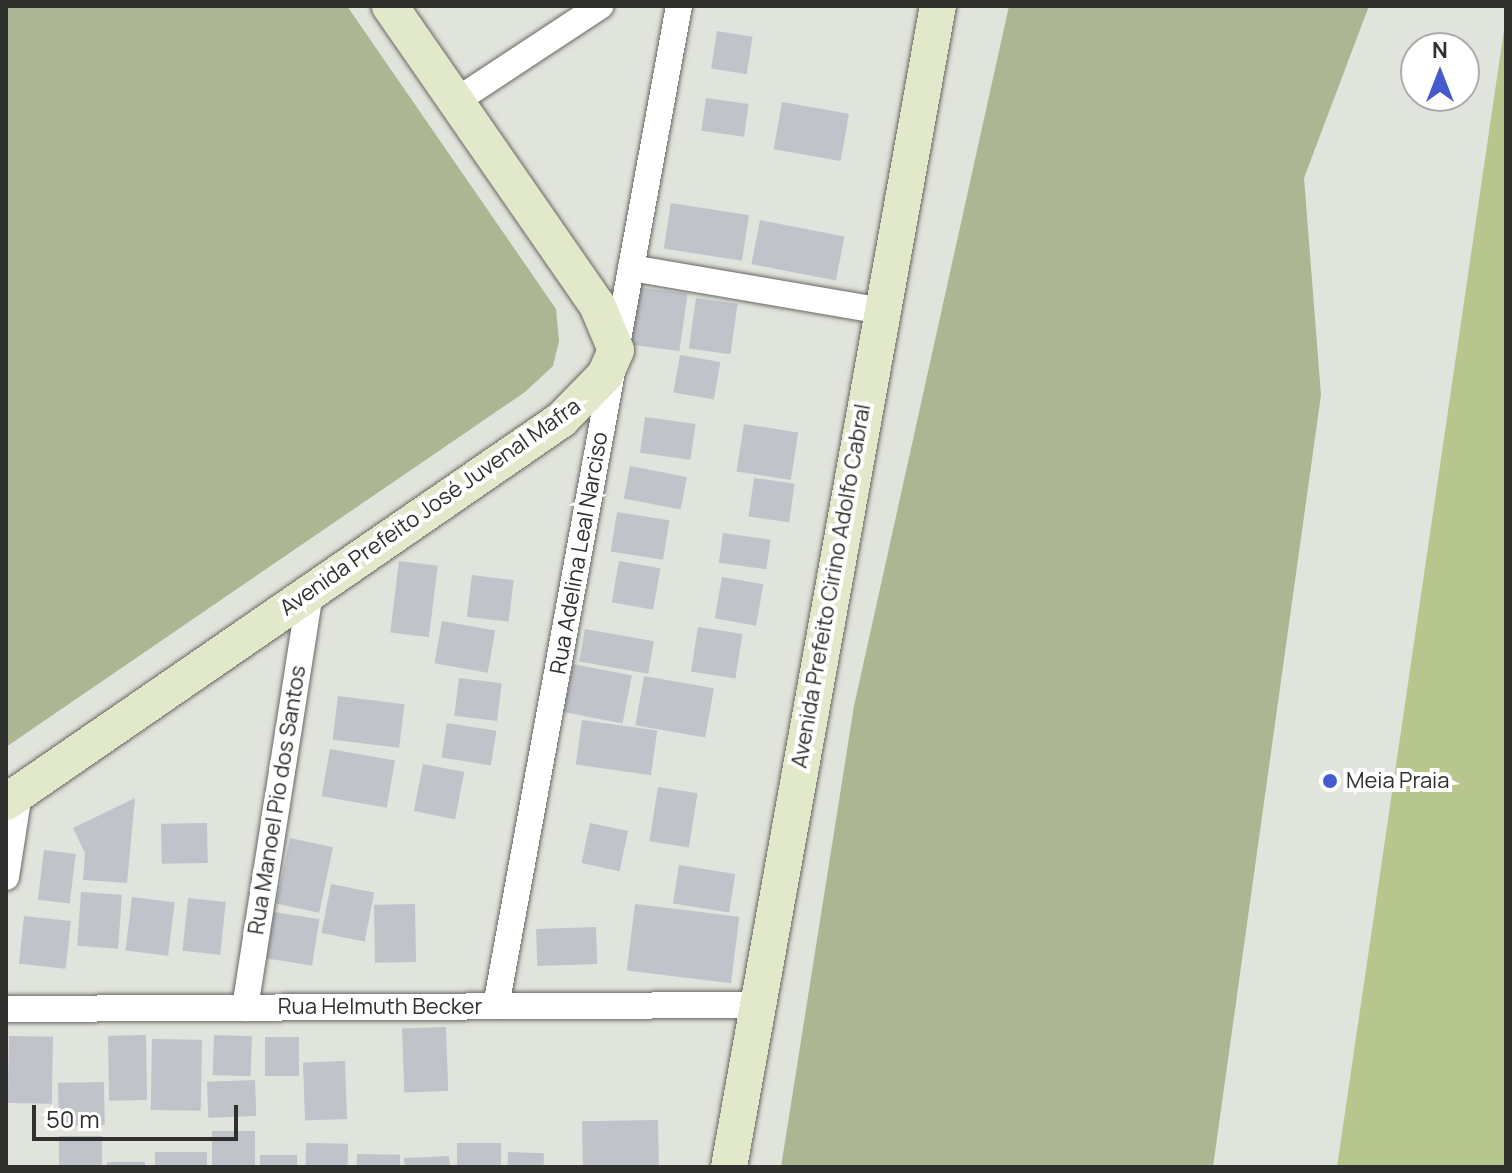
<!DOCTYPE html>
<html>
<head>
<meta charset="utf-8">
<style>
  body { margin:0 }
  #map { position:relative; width:1512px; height:1173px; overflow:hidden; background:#e1e4dc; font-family:Manrope,sans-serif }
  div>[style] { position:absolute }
  .green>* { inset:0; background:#acb693 }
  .water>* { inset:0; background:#b6c68c }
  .building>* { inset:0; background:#c0c3ca; transform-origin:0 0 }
  .roads { filter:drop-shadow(0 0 2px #666862) drop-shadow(0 0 2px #666862) }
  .street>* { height:26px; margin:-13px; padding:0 13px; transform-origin:13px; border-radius:13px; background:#fff }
  .secondary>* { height:36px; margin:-18px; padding:0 18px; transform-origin:18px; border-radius:18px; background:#e2e8ca }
  .dots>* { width:22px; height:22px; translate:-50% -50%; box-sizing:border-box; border:4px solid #fff; border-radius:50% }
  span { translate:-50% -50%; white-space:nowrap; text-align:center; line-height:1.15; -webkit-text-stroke:8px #fff; paint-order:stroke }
  .street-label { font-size:22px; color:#2f302d }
  .poi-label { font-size:22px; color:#2f302d }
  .left { translate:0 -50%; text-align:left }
  .frame { position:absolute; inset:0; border:8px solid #2f302d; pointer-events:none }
  .north { position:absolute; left:1400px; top:32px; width:80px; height:80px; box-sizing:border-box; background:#fff; border:2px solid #acacab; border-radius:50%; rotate:0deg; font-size:22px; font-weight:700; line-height:32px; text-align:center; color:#2f302d }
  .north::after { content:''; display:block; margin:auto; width:28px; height:36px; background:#455ace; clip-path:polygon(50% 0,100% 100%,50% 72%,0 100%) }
  .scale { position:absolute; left:32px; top:1105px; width:206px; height:36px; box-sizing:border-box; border:4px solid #2f302d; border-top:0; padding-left:10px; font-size:24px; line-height:28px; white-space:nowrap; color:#2f302d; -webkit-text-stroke:6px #fff; paint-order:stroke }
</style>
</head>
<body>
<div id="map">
  <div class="green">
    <i style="clip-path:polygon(6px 6px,347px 6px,556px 309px,559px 341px,553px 366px,525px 392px,6px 747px)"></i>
    <i style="clip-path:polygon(1009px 6px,1369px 6px,1304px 178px,1321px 395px,1213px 1167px,781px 1167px,854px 706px)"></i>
  </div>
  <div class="water">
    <i style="clip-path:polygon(1506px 16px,1506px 1167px,1337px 1167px)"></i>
  </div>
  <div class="building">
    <i style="left:717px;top:31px;width:36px;height:38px;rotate:9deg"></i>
    <i style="left:706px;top:98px;width:43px;height:33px;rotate:8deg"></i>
    <i style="left:782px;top:102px;width:68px;height:48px;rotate:10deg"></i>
    <i style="left:671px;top:203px;width:79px;height:46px;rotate:9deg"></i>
    <i style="left:760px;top:220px;width:86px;height:45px;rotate:11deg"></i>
    <i style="left:639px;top:287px;width:49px;height:58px;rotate:8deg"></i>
    <i style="left:696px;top:298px;width:42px;height:51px;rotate:8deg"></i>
    <i style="left:680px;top:355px;width:41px;height:38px;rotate:10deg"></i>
    <i style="left:645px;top:417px;width:51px;height:36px;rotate:8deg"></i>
    <i style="left:744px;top:424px;width:55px;height:48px;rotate:9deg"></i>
    <i style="left:630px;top:466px;width:58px;height:33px;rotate:11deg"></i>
    <i style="left:754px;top:478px;width:41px;height:39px;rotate:8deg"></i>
    <i style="left:617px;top:512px;width:53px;height:40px;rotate:9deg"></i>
    <i style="left:723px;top:533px;width:48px;height:30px;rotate:8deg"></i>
    <i style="left:399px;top:561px;width:39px;height:72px;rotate:7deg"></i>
    <i style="left:619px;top:561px;width:42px;height:42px;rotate:10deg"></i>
    <i style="left:472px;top:575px;width:42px;height:42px;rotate:7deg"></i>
    <i style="left:722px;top:577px;width:42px;height:42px;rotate:10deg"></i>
    <i style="left:442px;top:621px;width:54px;height:43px;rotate:10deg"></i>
    <i style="left:698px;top:627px;width:45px;height:45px;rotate:9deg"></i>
    <i style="left:585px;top:629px;width:70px;height:33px;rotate:10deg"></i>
    <i style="left:573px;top:664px;width:60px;height:49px;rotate:11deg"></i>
    <i style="left:644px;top:676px;width:71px;height:50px;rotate:10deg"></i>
    <i style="left:459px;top:678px;width:43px;height:38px;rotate:7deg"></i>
    <i style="left:338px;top:696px;width:67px;height:44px;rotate:7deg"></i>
    <i style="left:582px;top:720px;width:76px;height:45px;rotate:8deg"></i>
    <i style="left:447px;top:723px;width:50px;height:35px;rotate:9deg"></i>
    <i style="left:330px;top:749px;width:66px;height:48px;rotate:10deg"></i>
    <i style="left:423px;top:764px;width:42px;height:48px;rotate:11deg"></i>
    <i style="left:658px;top:787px;width:40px;height:55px;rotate:9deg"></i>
    <i style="clip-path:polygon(135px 798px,127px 883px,83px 880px,85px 853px,73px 828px)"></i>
    <i style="left:207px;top:823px;width:40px;height:46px;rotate:89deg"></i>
    <i style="left:590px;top:823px;width:39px;height:41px;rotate:12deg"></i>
    <i style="left:290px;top:838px;width:44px;height:67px;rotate:12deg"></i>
    <i style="left:44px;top:850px;width:32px;height:50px;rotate:7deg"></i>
    <i style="left:679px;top:865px;width:57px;height:39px;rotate:9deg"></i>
    <i style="left:331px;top:884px;width:44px;height:50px;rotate:11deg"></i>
    <i style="left:81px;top:892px;width:41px;height:54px;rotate:4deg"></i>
    <i style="left:132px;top:897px;width:43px;height:54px;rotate:7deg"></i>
    <i style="left:188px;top:898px;width:38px;height:53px;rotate:6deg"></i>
    <i style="left:415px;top:904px;width:58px;height:41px;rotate:89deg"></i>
    <i style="left:635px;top:904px;width:105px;height:67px;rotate:7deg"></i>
    <i style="left:274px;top:912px;width:46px;height:47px;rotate:9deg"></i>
    <i style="left:24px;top:916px;width:47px;height:48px;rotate:6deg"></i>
    <i style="left:596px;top:927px;width:37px;height:60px;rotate:88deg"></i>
    <i style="left:446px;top:1027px;width:64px;height:44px;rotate:88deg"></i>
    <i style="left:146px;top:1035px;width:65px;height:38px;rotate:89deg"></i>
    <i style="left:214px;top:1035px;width:38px;height:40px;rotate:2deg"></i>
    <i style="left:9px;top:1036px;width:44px;height:67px;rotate:1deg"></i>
    <i style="left:265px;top:1037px;width:34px;height:39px"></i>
    <i style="left:152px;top:1039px;width:50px;height:71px;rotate:1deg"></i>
    <i style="left:345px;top:1061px;width:58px;height:42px;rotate:88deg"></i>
    <i style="left:255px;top:1080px;width:36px;height:48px;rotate:88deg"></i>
    <i style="left:104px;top:1082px;width:43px;height:46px;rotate:89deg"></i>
    <i style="left:658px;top:1120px;width:47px;height:76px;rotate:89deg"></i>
    <i style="left:212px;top:1131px;width:43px;height:36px"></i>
    <i style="left:59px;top:1136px;width:43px;height:31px"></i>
    <i style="left:306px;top:1143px;width:42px;height:24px;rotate:1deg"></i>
    <i style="left:457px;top:1143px;width:44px;height:24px"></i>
    <i style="left:155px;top:1152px;width:52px;height:15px"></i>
    <i style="left:508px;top:1152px;width:36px;height:15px;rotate:2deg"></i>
    <i style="left:357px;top:1154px;width:43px;height:13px;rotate:1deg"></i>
    <i style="left:297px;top:1155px;width:12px;height:37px;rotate:90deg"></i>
    <i style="clip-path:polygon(449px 1156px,450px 1167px,405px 1167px,404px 1158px)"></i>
    <i style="left:107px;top:1162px;width:38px;height:5px"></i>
  </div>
  <div class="roads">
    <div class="street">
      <i style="left:456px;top:101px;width:173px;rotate:-33.4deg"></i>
      <i style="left:631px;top:268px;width:255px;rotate:9.7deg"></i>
      <i style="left:6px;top:877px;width:85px;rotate:-81.2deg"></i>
      <i style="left:496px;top:1006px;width:1017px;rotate:-79.63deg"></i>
      <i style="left:245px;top:1008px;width:420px;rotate:-81.1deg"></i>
      <i style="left:6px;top:1009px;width:749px;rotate:-0.31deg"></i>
    </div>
    <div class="secondary">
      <i style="left:6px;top:802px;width:674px;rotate:-34.54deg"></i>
      <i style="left:561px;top:420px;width:63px;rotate:-45.6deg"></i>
      <i style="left:605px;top:375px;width:27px;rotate:-66deg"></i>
      <i style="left:616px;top:350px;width:49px;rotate:-112.9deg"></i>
      <i style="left:597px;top:305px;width:364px;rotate:-124.7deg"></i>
      <i style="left:729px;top:1167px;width:1180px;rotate:-79.8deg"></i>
    </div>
  </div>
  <div class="dots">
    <i style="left:1330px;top:781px;background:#455ace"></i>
  </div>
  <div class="street-label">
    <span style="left:430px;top:507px;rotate:-35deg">Avenida Prefeito José Juvenal Mafra</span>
    <span style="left:579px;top:553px;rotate:-80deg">Rua Adelina Leal Narciso</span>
    <span style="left:831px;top:586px;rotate:-80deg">Avenida Prefeito Cirino Adolfo Cabral</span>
    <span style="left:277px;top:800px;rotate:-81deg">Rua Manoel Pio dos Santos</span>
    <span style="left:380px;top:1007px">Rua Helmuth Becker</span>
  </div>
  <div class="poi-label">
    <span class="left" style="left:1346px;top:781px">Meia Praia</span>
  </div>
  <div class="frame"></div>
  <div class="north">N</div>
  <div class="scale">50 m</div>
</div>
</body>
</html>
